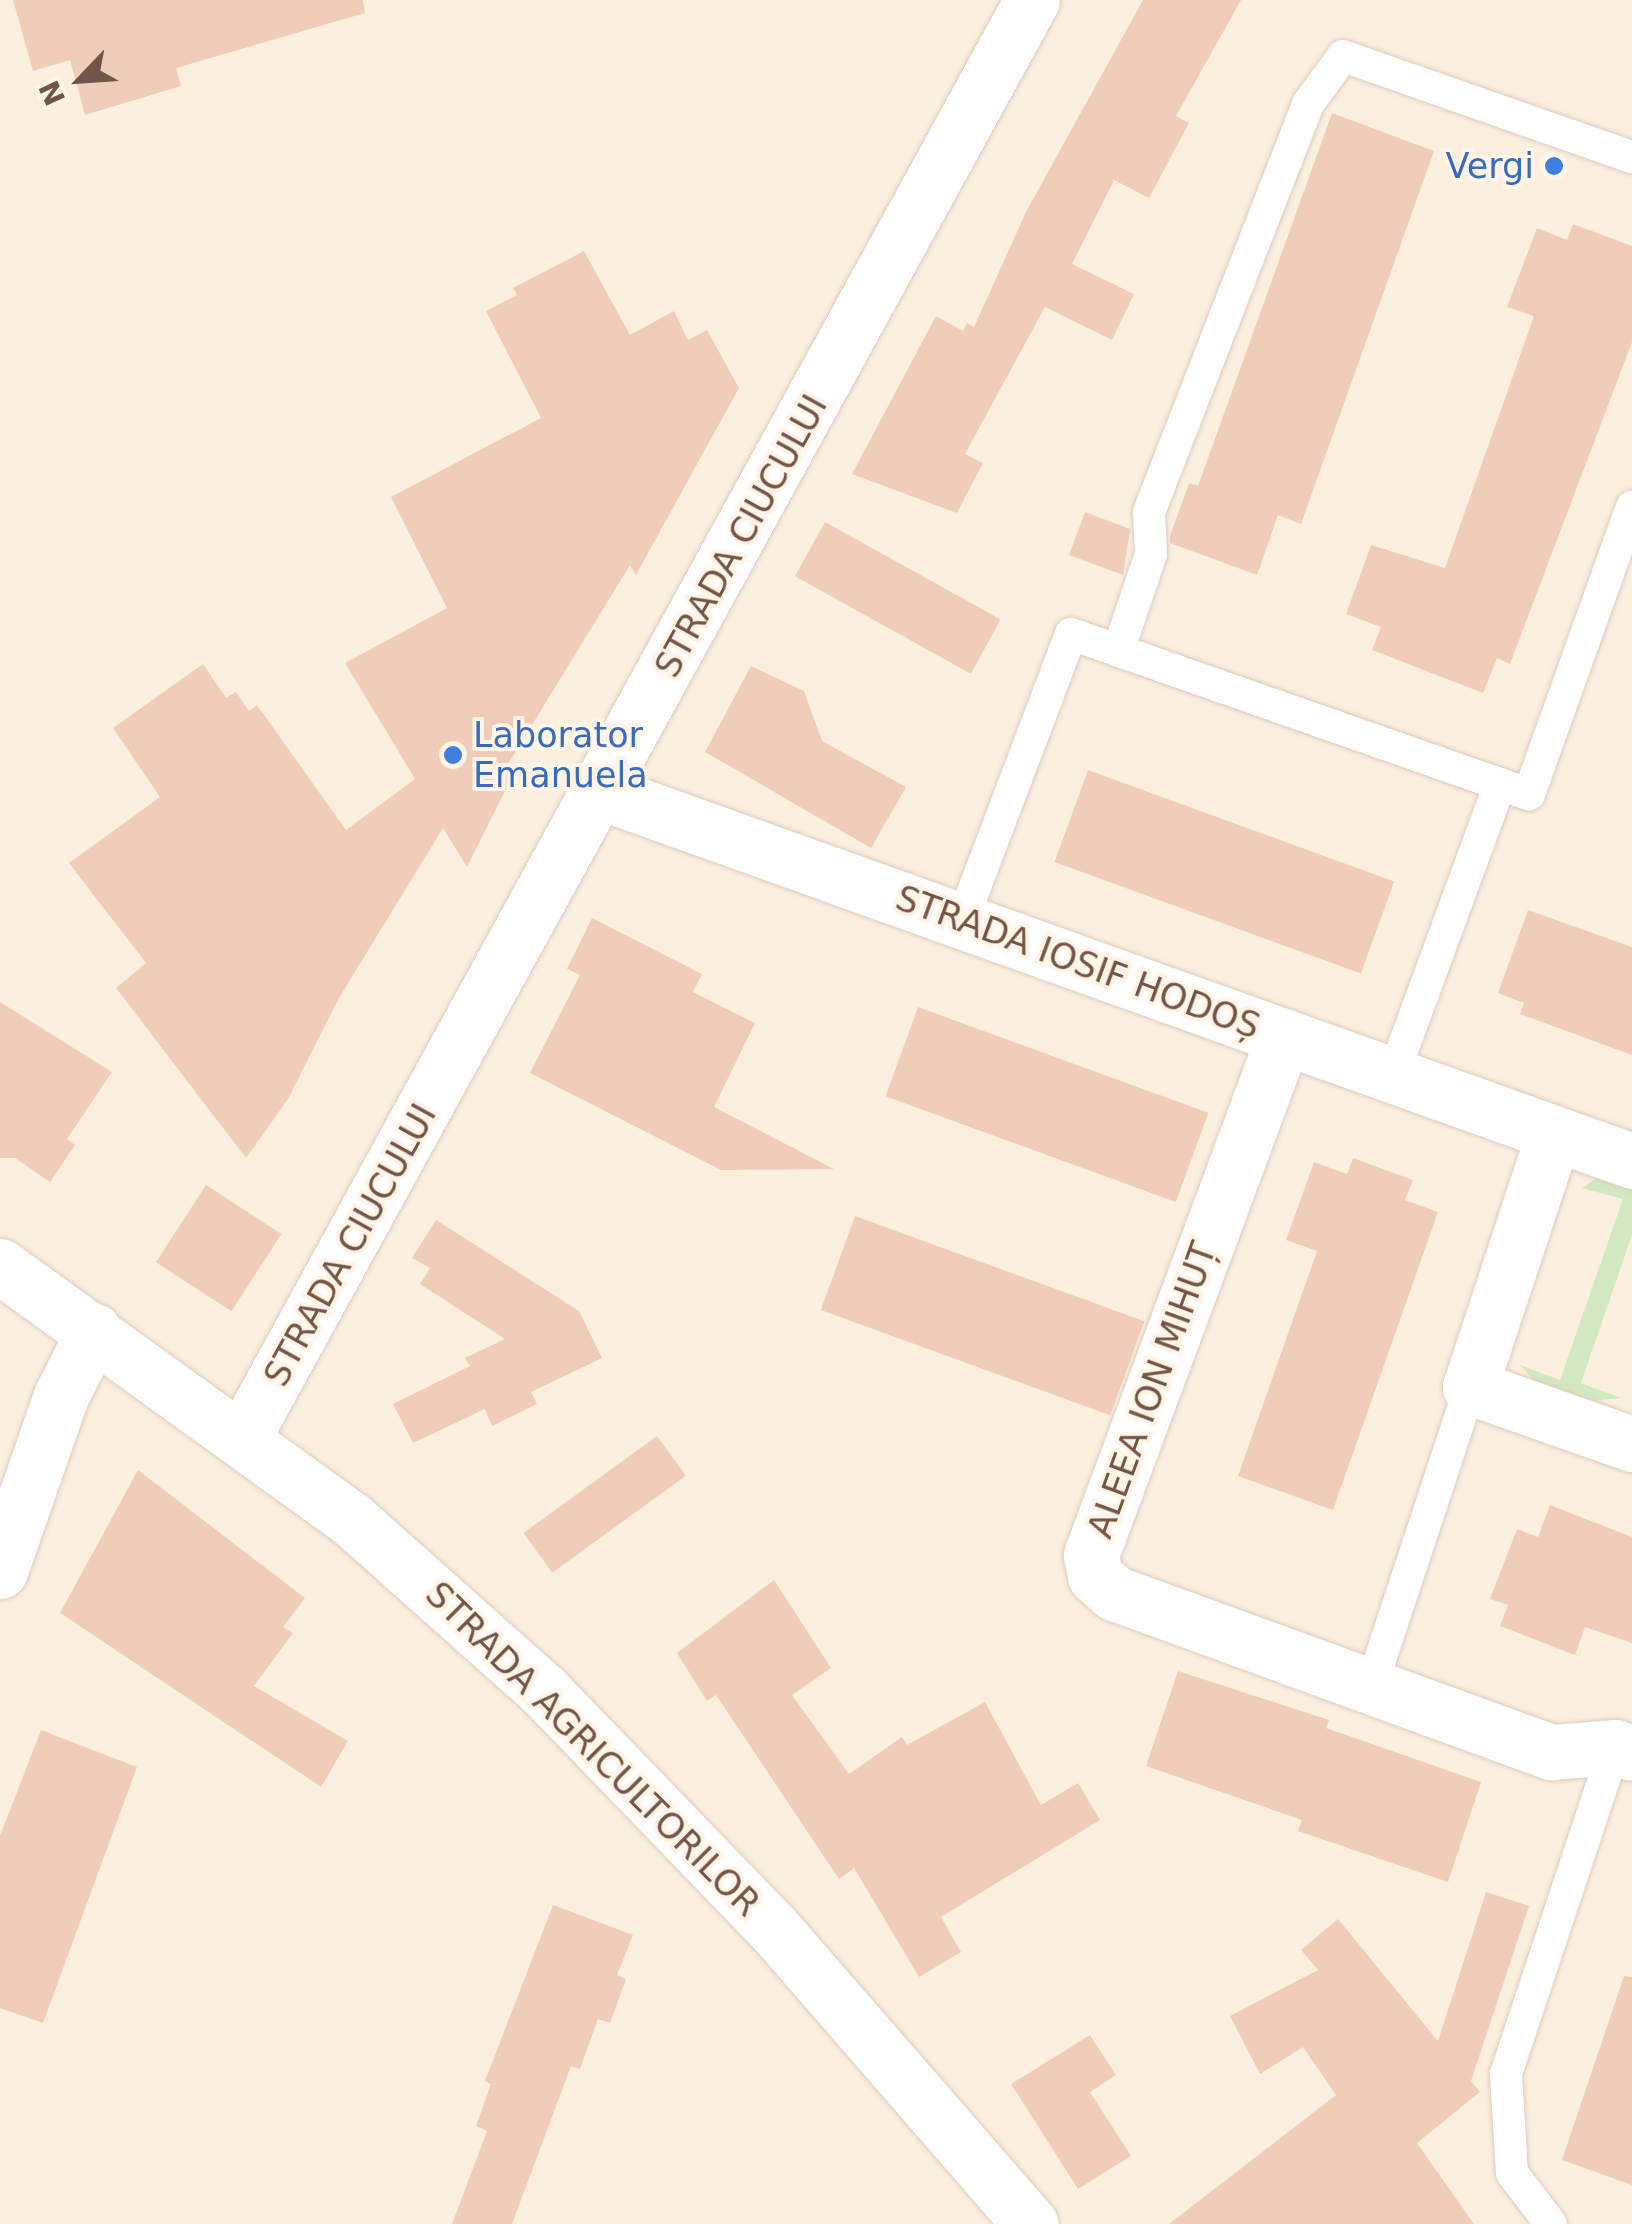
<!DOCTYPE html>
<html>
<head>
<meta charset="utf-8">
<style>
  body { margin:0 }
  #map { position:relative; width:1632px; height:2224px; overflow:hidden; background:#fbf0e0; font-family:"DejaVu Sans",sans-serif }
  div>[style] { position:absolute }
  .green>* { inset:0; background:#d2e8c0 }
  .building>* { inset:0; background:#f0cdb9; transform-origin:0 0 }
  .roads { filter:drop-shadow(0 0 2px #dfccbd) drop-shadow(0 0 2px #dfccbd) }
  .lane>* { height:32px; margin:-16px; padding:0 16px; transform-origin:16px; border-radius:16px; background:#fff }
  .street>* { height:55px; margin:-27.5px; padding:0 27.5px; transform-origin:27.5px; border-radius:27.5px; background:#fff }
  .secondary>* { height:55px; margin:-27.5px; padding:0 27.5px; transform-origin:27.5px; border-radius:27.5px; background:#fff }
  .dots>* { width:28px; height:28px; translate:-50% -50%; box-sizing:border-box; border:5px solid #fff4e6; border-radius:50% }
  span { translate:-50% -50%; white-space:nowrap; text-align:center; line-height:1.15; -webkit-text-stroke:8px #fff4e6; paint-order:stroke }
  .shop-label { font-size:35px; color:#366cbe }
  .right { translate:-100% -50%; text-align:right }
  .left { translate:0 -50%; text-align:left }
  .street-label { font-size:35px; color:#715548 }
  .north { position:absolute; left:30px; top:30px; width:100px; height:100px; -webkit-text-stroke:8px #fff4e6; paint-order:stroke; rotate:245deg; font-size:28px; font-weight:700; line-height:40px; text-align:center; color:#715548 }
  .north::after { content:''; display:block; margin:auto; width:35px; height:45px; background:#715548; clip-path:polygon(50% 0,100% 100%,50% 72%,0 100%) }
</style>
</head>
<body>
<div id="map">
  <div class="green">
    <i style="clip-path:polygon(1600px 1176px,1632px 1185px,1632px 1235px,1581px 1383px,1621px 1398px,1589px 1401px,1534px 1381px,1520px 1365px,1560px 1380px,1623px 1199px,1582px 1188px)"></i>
  </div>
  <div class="building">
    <i style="clip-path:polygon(13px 0,363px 0,365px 13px,176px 68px,181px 86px,85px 115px,70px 60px,33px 71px)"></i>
    <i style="clip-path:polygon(1143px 0,1241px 0,1176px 116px,1189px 123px,1149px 198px,1114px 180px,1072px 264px,1134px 294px,1112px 340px,1045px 307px,965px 454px,983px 463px,957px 513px,852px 474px,936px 316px,963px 331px,967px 323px,974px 327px,1026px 212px)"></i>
    <i style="clip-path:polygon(1332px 113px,1434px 151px,1301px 524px,1278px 515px,1257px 575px,1170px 543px,1170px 536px,1189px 483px,1198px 486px)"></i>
    <i style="clip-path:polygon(1573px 224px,1632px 246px,1632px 342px,1510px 664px,1497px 658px,1483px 693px,1372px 650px,1381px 627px,1346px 614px,1371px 545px,1445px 568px,1534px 316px,1507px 307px,1537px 228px,1567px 240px)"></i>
    <i style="clip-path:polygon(584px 251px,630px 335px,674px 311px,688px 340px,707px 330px,739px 388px,636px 575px,630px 565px,505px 769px,511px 779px,467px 867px,443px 828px,339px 998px,288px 1099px,246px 1158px,116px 988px,146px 963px,69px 863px,160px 797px,113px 728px,203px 664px,226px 698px,236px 692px,249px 711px,257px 705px,346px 830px,415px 779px,345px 663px,447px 608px,391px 497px,541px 418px,486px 311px,517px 295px,513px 288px)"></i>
    <i style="clip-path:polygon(1085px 512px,1130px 529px,1123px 575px,1069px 555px)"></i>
    <i style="left:825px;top:522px;width:201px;height:62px;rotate:29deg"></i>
    <i style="clip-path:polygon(751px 666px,804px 691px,822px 741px,906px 787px,871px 848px,705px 752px)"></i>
    <i style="left:1088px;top:770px;width:326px;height:98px;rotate:20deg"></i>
    <i style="clip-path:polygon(1528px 910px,1632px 947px,1632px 1055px,1520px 1014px,1524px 1003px,1498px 993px)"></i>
    <i style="clip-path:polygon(592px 918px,702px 974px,693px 992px,755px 1023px,714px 1107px,834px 1169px,721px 1170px,530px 1073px,580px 975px,567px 969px)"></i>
    <i style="clip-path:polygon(0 1002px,112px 1072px,67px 1139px,75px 1145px,50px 1182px,15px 1158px,0 1158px)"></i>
    <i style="left:918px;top:1007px;width:309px;height:95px;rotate:20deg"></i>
    <i style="clip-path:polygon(1353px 1158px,1413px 1180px,1405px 1200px,1438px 1212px,1333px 1510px,1238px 1476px,1317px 1251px,1286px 1240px,1314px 1162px,1347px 1174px)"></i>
    <i style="left:206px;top:1185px;width:90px;height:92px;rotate:33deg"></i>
    <i style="left:855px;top:1216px;width:308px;height:100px;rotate:20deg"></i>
    <i style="clip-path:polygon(436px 1220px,579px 1311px,602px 1358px,531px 1392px,537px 1404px,492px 1426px,485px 1409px,413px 1443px,393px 1404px,470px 1366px,465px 1358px,505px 1339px,420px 1284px,430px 1268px,412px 1258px)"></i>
    <i style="left:657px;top:1436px;width:49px;height:165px;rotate:54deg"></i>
    <i style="clip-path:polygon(138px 1470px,305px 1598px,283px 1627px,293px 1633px,254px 1686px,348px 1741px,321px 1787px,60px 1613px)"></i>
    <i style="clip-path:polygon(1550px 1505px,1632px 1537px,1632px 1643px,1585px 1627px,1575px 1655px,1500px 1626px,1508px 1605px,1490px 1599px,1517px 1529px,1538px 1537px)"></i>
    <i style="clip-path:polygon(774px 1580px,831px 1668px,792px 1695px,849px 1774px,902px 1737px,907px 1745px,985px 1702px,1041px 1805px,1078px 1783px,1100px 1820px,941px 1917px,961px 1952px,919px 1977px,854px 1868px,839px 1879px,716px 1695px,707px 1701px,677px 1653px)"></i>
    <i style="clip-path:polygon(1178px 1671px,1329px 1720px,1326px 1728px,1481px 1782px,1448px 1882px,1298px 1831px,1302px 1820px,1146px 1766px)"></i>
    <i style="clip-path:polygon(41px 1730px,137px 1767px,43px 2023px,0 2008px,0 1836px)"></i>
    <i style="clip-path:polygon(1486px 1892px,1529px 1906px,1471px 2081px,1480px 2092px,1417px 2143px,1474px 2224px,1169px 2224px,1336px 2095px,1303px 2047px,1260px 2074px,1230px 2016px,1318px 1970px,1301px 1950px,1338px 1919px,1438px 2041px)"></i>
    <i style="clip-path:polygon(553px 1905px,633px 1935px,617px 1975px,626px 1979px,610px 2023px,598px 2019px,580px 2069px,571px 2066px,512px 2224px,452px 2224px,487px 2131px,476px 2126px,491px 2084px,485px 2081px)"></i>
    <i style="clip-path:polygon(1624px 1976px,1632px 1977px,1632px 2185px,1562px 2160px)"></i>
    <i style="clip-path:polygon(1090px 2035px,1116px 2075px,1090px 2092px,1131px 2156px,1078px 2189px,1011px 2084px)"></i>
  </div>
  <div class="roads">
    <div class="lane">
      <i style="left:1118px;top:651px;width:102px;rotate:-71.2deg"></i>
      <i style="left:1151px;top:554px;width:42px;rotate:-92.7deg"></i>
      <i style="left:1149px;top:512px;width:438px;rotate:-68.7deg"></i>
      <i style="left:1308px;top:104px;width:59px;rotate:-53.9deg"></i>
      <i style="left:1343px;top:56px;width:306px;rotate:19.3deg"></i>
      <i style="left:962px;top:921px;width:307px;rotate:-69.2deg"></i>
      <i style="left:1071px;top:634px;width:485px;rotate:19.3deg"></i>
      <i style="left:1529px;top:794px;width:305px;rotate:-70.3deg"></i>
      <i style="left:1393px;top:1075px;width:310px;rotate:-69.8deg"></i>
      <i style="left:1371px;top:1687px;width:316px;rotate:-71.7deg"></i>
      <i style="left:1551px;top:2224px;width:64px;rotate:-127.4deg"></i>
      <i style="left:1512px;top:2173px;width:99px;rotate:-93.5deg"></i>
      <i style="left:1506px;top:2074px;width:345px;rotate:-71.6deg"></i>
    </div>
    <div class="street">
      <i style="left:601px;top:792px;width:1095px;rotate:19.69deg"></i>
      <i style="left:1284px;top:1036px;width:554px;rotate:110.4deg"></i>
      <i style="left:1091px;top:1555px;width:21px;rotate:79deg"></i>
      <i style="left:1095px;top:1576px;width:25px;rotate:42deg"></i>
      <i style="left:1114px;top:1593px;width:466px;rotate:20deg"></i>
      <i style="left:1552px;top:1752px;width:63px;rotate:-4.5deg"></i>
      <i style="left:1615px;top:1747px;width:18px;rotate:19deg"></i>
      <i style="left:1554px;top:1133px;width:268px;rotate:108.3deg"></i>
      <i style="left:1470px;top:1387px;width:172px;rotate:19.4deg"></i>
      <i style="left:0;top:1571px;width:185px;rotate:-70.8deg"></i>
      <i style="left:61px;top:1396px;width:73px;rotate:-63.1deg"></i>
    </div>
    <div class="secondary">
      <i style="left:0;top:1266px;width:433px;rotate:35.8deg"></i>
      <i style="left:351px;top:1519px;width:259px;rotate:41.7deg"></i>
      <i style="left:544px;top:1691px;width:331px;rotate:46deg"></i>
      <i style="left:774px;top:1929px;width:391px;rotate:49deg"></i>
      <i style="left:243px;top:1437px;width:1639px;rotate:-61.23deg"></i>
    </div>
  </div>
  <div class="dots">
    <i style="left:1554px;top:166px;background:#3f7fe0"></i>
    <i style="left:453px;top:755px;background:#3f7fe0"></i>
  </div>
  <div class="shop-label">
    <span class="right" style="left:1534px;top:166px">Vergi</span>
    <span class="left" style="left:473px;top:755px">Laborator<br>Emanuela</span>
  </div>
  <div class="street-label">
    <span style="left:741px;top:536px;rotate:-61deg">STRADA CIUCULUI</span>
    <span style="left:1078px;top:962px;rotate:20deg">STRADA IOSIF HODOȘ</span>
    <span style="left:350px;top:1245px;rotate:-61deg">STRADA CIUCULUI</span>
    <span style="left:1152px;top:1390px;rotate:-70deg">ALEEA ION MIHUȚ</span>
    <span style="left:593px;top:1749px;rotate:45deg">STRADA AGRICULTORILOR</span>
  </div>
  <div class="north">N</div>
</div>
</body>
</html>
